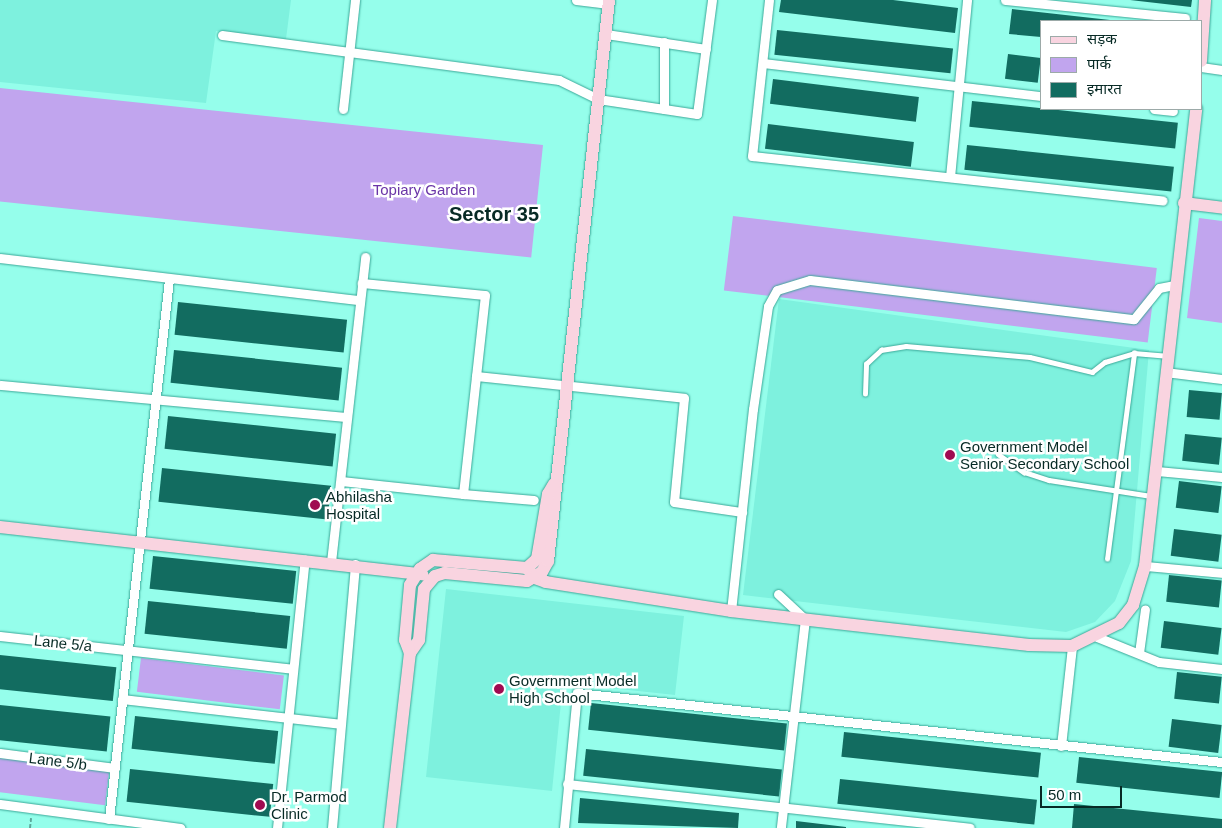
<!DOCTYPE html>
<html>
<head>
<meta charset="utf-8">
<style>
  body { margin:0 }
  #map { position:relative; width:1222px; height:828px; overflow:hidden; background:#95feeb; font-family:Arial,"Noto Sans Devanagari",sans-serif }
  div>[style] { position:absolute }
  .built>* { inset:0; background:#7ef1de }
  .green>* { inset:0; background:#c1a5ee; transform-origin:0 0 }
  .building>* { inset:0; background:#126c60; transform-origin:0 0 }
  .path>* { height:2px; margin-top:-1px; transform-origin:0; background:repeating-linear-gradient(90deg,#5ba89a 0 4px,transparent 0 6.5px) }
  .roads { filter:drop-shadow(0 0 1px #3ba898) drop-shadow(0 0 1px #3ba898) }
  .lane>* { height:4.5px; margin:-2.25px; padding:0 2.25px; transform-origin:2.25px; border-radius:2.25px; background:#fff }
  .street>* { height:9px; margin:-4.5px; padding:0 4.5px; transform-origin:4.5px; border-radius:4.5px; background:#fff }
  .secondary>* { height:12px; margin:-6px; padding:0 6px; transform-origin:6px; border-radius:6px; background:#f9d4e0 }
  .dots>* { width:14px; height:14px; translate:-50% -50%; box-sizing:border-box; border:2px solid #fff; border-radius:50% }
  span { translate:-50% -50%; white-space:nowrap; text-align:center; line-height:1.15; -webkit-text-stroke:5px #fff; paint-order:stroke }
  .park-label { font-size:15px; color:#6a35a7 }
  .poi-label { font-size:15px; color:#072a25 }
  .left { translate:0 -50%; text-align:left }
  .street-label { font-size:15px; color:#072a25 }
  .district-label { font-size:20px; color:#072a25; font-weight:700 }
  .legend { position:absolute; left:1040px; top:20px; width:162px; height:90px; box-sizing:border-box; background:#fff; border:1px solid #9caaa8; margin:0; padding:6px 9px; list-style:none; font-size:15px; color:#072a25 }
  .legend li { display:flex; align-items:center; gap:10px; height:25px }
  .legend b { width:25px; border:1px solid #9caaa8 }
  .scale { position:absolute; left:1040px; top:786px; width:82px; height:22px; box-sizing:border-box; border:2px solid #072a25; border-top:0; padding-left:6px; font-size:15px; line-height:18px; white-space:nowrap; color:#072a25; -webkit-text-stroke:4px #fff; paint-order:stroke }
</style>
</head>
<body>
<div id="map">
  <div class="built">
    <i style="clip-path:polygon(0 0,291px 0,286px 39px,216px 31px,206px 103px,0 82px)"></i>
    <i style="clip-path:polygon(779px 299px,1149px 350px,1131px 561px,1115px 601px,1095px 622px,1066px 632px,743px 595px)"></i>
    <i style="clip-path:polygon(446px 589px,684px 616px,675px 695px,563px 683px,552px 791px,426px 777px)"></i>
  </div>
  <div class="green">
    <i style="left:0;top:88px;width:546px;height:113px;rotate:6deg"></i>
    <i style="left:733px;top:216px;width:427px;height:75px;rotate:7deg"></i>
    <i style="clip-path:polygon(1199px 218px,1222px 221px,1222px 323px,1187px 318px)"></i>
    <i style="left:141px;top:658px;width:144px;height:34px;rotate:7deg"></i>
    <i style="left:0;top:758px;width:110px;height:34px;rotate:7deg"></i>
  </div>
  <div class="building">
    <i style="clip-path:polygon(781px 0,893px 0,958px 8px,955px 33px,779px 12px)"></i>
    <i style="clip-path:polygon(1130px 0,1192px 0,1191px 7px)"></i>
    <i style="clip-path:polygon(1012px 9px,1110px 20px,1109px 21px,1041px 21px,1041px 37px,1009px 34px)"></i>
    <i style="left:777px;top:30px;width:177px;height:25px;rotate:6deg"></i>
    <i style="left:1008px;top:54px;width:33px;height:25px;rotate:7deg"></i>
    <i style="left:773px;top:79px;width:147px;height:25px;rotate:7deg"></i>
    <i style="left:972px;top:101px;width:207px;height:26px;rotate:6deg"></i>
    <i style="left:768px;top:124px;width:147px;height:25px;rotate:7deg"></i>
    <i style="left:967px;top:145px;width:208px;height:25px;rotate:6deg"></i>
    <i style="left:178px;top:302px;width:170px;height:33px;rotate:6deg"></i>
    <i style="left:174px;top:350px;width:169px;height:33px;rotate:6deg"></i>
    <i style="left:1189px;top:390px;width:33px;height:27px;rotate:5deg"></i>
    <i style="left:168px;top:416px;width:169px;height:33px;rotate:6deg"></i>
    <i style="left:1185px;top:434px;width:37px;height:27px;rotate:6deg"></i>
    <i style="left:162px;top:468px;width:170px;height:34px;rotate:6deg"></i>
    <i style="left:1179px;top:481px;width:43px;height:27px;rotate:7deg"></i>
    <i style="left:1174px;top:529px;width:48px;height:27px;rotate:7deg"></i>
    <i style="left:153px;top:556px;width:144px;height:33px;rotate:6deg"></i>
    <i style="left:1169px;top:575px;width:53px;height:27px;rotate:6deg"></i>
    <i style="left:148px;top:601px;width:143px;height:33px;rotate:6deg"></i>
    <i style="left:1164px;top:621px;width:58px;height:27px;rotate:7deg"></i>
    <i style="left:0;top:655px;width:117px;height:34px;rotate:6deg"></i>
    <i style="left:1177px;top:672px;width:45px;height:27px;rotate:6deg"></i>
    <i style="left:591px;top:703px;width:197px;height:27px;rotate:6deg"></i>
    <i style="left:0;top:705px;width:111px;height:35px;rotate:6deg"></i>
    <i style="left:135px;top:716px;width:144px;height:33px;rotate:6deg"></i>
    <i style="left:1172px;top:719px;width:50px;height:28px;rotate:7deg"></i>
    <i style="left:844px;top:732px;width:198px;height:25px;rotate:6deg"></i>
    <i style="left:586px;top:749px;width:197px;height:27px;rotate:6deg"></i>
    <i style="left:1079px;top:757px;width:144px;height:26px;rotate:6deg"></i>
    <i style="left:130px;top:769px;width:144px;height:33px;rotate:6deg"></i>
    <i style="left:840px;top:779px;width:198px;height:25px;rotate:6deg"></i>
    <i style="clip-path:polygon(580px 798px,739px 813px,738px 828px,578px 823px)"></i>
    <i style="clip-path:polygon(1074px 804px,1222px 819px,1222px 828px,1072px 828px)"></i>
    <i style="clip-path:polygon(796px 821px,846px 827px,846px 828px,796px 828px)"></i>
  </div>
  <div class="path">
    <i style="left:30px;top:828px;width:10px;rotate:-84deg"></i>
  </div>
  <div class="roads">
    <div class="lane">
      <i style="left:865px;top:394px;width:30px;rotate:-88deg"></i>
      <i style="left:866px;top:364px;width:21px;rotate:-43deg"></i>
      <i style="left:881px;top:350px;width:25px;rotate:-9deg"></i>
      <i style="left:906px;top:346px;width:124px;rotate:5.1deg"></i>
      <i style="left:1030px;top:357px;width:64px;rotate:13.6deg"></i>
      <i style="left:1092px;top:372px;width:16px;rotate:-38deg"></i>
      <i style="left:1105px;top:362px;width:30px;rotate:-17deg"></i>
      <i style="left:1134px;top:353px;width:32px;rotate:5deg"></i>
      <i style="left:998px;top:454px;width:32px;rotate:35deg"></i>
      <i style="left:1024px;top:472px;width:26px;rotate:18deg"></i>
      <i style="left:1049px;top:480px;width:103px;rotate:8.9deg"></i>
      <i style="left:1107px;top:559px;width:208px;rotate:-82.5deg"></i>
    </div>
    <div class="street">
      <i style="left:576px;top:0;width:33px;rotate:7deg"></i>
      <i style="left:769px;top:0;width:157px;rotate:96.2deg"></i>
      <i style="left:752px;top:156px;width:413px;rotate:6.2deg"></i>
      <i style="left:1005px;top:0;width:181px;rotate:5.7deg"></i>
      <i style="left:606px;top:34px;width:101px;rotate:8.5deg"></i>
      <i style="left:222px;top:35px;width:340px;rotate:7.6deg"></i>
      <i style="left:559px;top:80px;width:43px;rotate:26deg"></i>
      <i style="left:598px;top:99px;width:100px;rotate:8.6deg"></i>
      <i style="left:697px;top:114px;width:115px;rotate:-82.5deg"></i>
      <i style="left:664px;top:42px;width:67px;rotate:90deg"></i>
      <i style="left:763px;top:63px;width:280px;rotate:6.8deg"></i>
      <i style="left:1201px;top:67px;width:21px;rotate:8deg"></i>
      <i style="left:343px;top:109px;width:110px;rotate:-83.7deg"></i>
      <i style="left:1154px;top:109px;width:19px;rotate:6deg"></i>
      <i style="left:950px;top:177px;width:178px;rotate:-84.5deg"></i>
      <i style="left:0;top:258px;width:362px;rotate:6.7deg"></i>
      <i style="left:1165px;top:372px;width:57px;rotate:7deg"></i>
      <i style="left:476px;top:376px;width:209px;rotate:6deg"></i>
      <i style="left:684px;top:398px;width:104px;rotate:95.5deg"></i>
      <i style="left:674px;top:502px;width:69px;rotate:8.4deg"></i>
      <i style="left:0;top:385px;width:348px;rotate:5.3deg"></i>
      <i style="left:1157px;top:471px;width:65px;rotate:5.3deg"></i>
      <i style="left:341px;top:481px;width:123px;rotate:6.1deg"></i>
      <i style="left:463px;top:494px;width:200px;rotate:-83.7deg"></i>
      <i style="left:485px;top:295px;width:124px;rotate:-174.4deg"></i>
      <i style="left:463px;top:494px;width:71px;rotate:4.8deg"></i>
      <i style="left:331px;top:562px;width:307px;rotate:-83.6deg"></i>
      <i style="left:1145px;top:566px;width:77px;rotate:5.2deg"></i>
      <i style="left:778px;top:594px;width:37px;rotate:43deg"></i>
      <i style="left:805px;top:619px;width:210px;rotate:96.6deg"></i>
      <i style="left:731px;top:611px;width:203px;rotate:-83.8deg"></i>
      <i style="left:753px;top:409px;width:104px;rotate:-81.7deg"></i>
      <i style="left:768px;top:306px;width:18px;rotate:-61deg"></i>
      <i style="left:777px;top:290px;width:34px;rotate:-17deg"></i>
      <i style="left:810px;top:280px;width:326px;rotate:6.9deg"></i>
      <i style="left:1134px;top:319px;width:40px;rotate:-51deg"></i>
      <i style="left:1159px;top:288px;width:16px;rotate:-11deg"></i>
      <i style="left:0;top:636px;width:294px;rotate:6.4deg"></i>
      <i style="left:1097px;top:637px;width:67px;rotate:22deg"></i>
      <i style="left:1159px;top:662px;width:63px;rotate:6.3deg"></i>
      <i style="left:1139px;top:653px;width:44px;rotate:-82.2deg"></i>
      <i style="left:122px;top:699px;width:219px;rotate:6.5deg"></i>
      <i style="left:1061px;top:746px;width:101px;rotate:-83.7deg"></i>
      <i style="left:0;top:753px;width:116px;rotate:7.4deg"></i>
      <i style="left:567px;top:784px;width:405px;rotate:6.2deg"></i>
      <i style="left:0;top:804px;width:182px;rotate:7.6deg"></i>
      <i style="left:109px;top:819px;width:543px;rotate:-83.66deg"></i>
      <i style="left:277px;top:828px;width:270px;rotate:-84.1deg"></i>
      <i style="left:332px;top:828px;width:265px;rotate:-85deg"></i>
      <i style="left:564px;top:828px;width:136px;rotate:-84.5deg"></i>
      <i style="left:577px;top:693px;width:649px;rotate:6.11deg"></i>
    </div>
    <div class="secondary">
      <i style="left:1201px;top:61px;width:61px;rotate:-86.2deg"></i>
      <i style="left:1184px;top:203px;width:38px;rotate:7deg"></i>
      <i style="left:0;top:527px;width:425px;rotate:6.4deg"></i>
      <i style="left:527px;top:568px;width:13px;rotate:51deg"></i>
      <i style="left:535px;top:578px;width:12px;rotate:20deg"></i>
      <i style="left:546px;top:582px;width:187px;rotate:8.9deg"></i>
      <i style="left:731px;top:611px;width:300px;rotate:6.5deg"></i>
      <i style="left:1029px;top:645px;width:43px;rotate:1.3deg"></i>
      <i style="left:1072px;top:646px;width:52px;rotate:-26.1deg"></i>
      <i style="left:1119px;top:623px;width:23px;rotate:-52deg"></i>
      <i style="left:1133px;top:605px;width:41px;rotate:-72.9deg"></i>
      <i style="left:1145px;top:566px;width:460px;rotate:-83.6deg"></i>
      <i style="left:410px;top:653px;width:16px;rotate:-55deg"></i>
      <i style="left:419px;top:640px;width:51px;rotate:-84.4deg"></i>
      <i style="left:424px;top:589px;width:17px;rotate:-50deg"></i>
      <i style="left:435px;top:576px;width:10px;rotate:-17deg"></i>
      <i style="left:445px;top:573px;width:82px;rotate:5.6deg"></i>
      <i style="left:527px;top:581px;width:17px;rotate:-31deg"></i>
      <i style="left:542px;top:572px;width:13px;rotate:-61deg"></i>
      <i style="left:548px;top:561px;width:564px;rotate:-83.79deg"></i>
      <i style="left:390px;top:828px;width:176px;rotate:-83.5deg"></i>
      <i style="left:410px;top:653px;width:14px;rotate:-111deg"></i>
      <i style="left:405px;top:640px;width:55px;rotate:-84.8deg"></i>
      <i style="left:410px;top:585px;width:19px;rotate:-58deg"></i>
      <i style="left:420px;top:569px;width:16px;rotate:-35deg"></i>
      <i style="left:433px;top:560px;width:94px;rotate:4.9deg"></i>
      <i style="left:527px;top:568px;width:13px;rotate:-42deg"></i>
      <i style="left:537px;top:559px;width:66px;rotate:-80.4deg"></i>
      <i style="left:548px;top:494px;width:12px;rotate:-59deg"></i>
    </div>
  </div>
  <div class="dots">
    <i style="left:950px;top:455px;background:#a00b51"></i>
    <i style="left:315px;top:505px;background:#a00b51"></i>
    <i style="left:499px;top:689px;background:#a00b51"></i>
    <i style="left:260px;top:805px;background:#a00b51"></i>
  </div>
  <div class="park-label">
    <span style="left:424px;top:190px">Topiary Garden</span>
  </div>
  <div class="poi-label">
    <span class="left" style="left:960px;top:455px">Government Model<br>Senior Secondary School</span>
    <span class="left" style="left:326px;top:505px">Abhilasha<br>Hospital</span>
    <span class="left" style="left:509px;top:689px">Government Model<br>High School</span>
    <span class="left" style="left:271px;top:805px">Dr. Parmod<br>Clinic</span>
  </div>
  <div class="street-label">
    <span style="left:63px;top:643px;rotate:6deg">Lane 5/a</span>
    <span style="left:58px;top:761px;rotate:7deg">Lane 5/b</span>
  </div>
  <div class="district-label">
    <span style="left:494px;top:214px">Sector 35</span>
  </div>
  <ul class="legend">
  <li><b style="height:6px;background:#f9d4e0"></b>सड़क</li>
  <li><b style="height:14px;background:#c1a5ee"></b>पार्क</li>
  <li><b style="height:14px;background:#126c60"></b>इमारत</li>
  </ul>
  <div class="scale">50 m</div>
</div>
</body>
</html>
